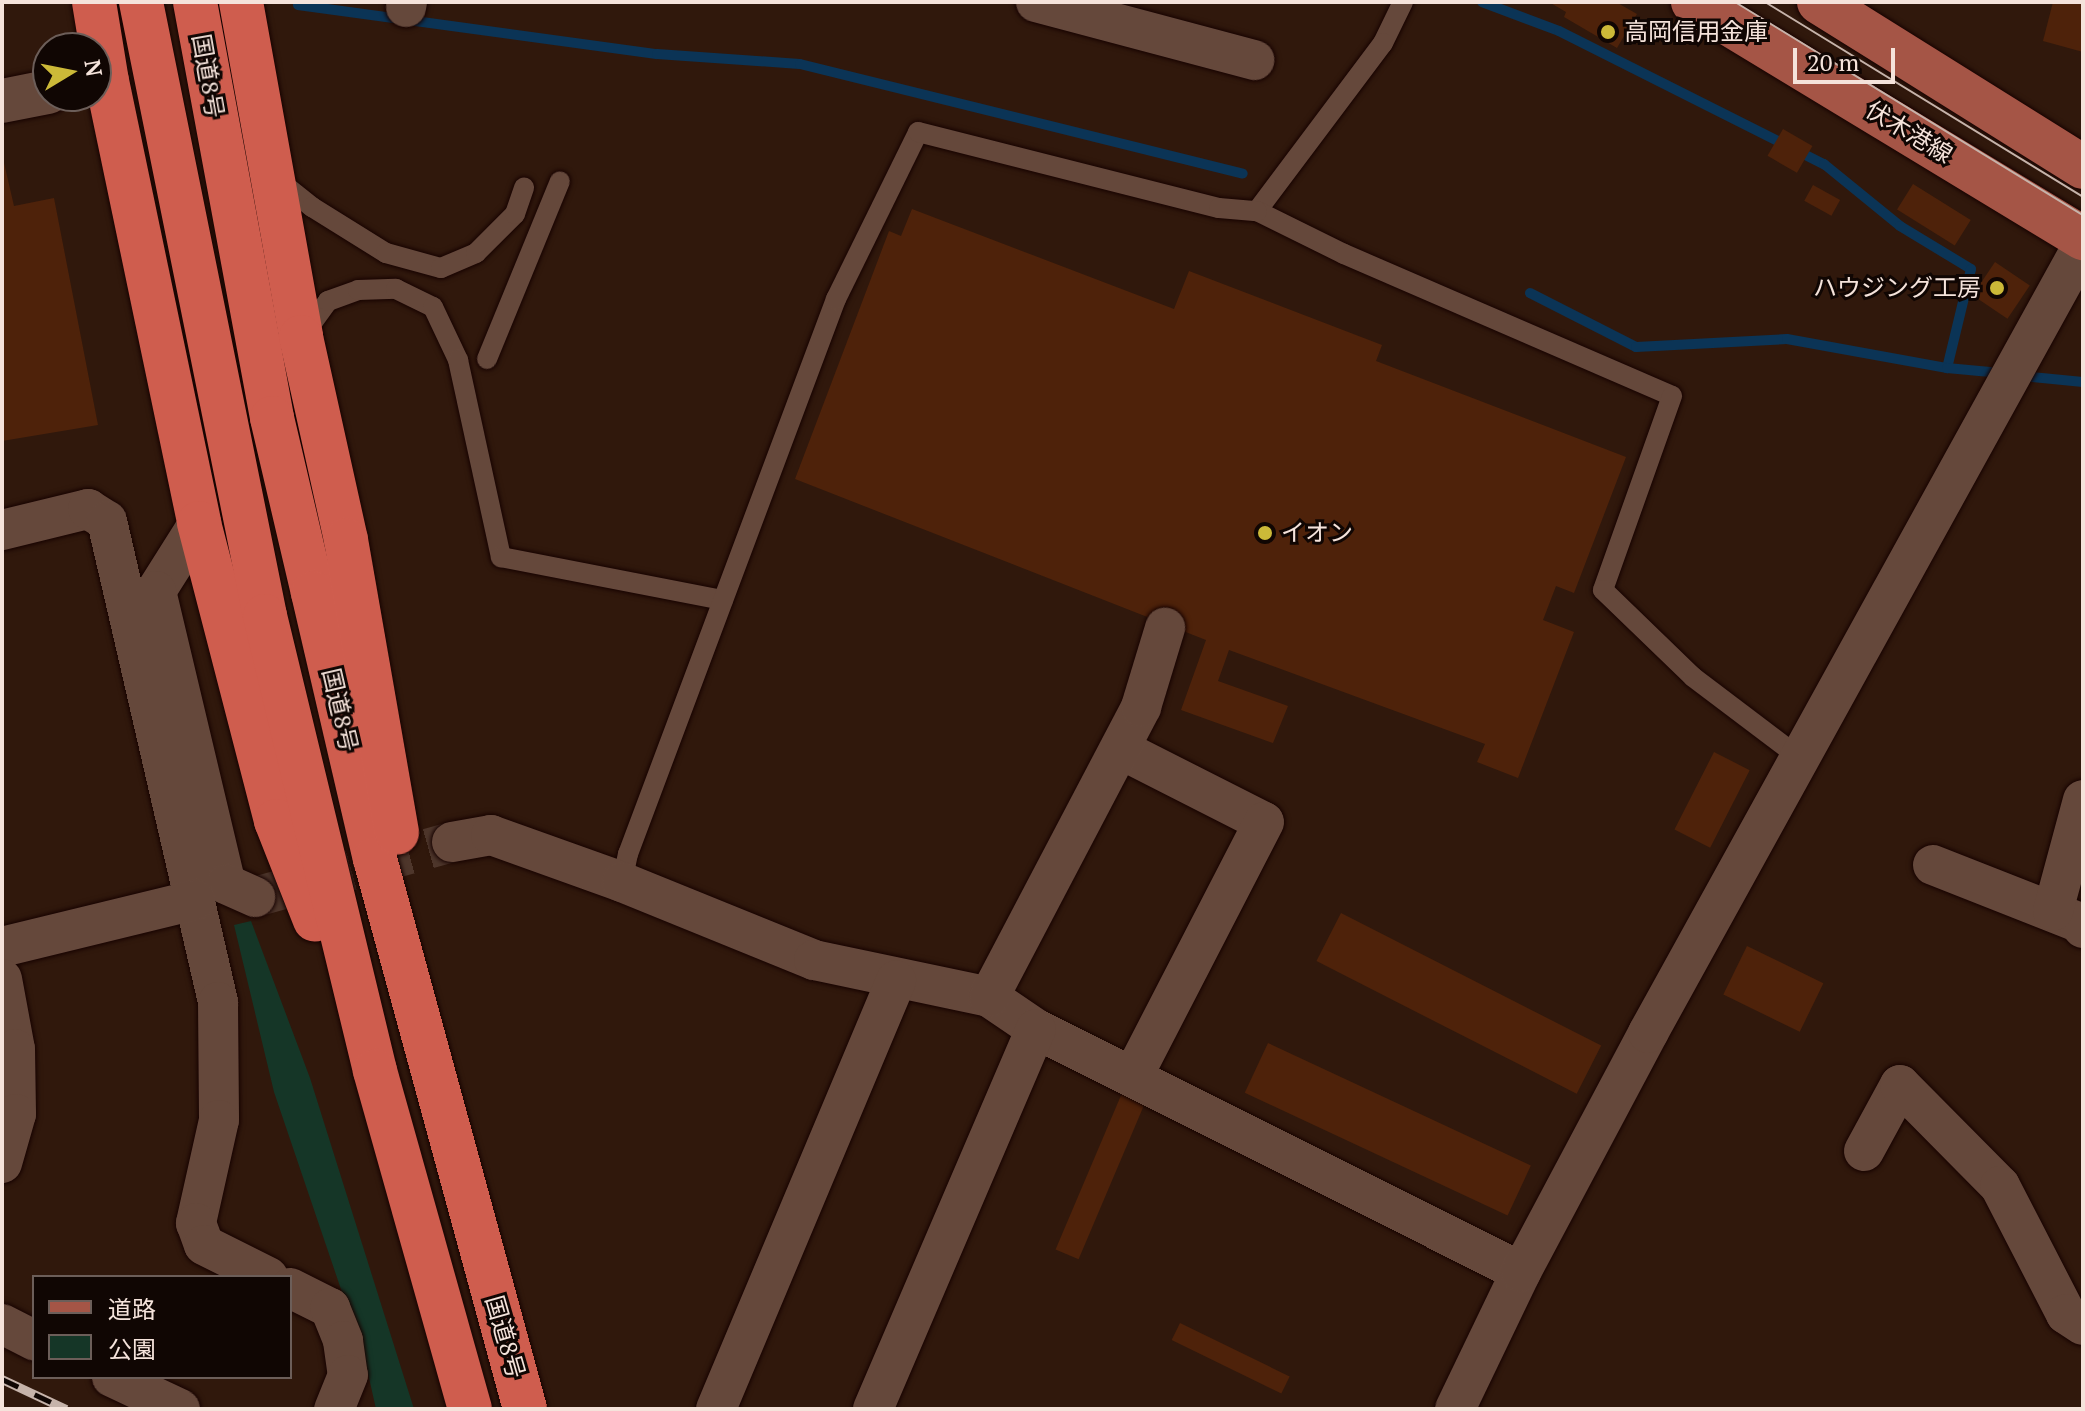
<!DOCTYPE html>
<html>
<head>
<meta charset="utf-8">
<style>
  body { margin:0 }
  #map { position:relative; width:2085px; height:1411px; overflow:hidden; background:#30180c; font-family:"PT Serif","Noto Sans JP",serif }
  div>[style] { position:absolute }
  .green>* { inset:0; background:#153627 }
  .stream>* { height:10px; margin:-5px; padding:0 5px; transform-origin:5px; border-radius:5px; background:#0b3456 }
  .building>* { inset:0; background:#4e220a; transform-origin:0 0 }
  .street-tunnel>* { height:40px; margin-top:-20px; transform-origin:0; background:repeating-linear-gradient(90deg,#4e362b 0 40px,transparent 0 60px) }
  .roads { filter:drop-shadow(0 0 2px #170300) drop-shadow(0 0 2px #170300) }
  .lane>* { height:20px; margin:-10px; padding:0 10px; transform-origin:10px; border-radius:10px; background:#65483b }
  .street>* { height:40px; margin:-20px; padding:0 20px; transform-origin:20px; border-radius:20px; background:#65483b }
  .secondary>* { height:44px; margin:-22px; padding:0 22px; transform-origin:22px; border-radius:22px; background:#65483b }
  .primary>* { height:44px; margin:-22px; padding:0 22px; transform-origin:22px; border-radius:22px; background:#a55546 }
  .highway>* { height:44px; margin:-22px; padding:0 22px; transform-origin:22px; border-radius:22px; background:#cf5d4e }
  .tram>* { height:2px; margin:-1px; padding:0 1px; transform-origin:1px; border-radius:1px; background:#c6b3aa }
  .rail>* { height:9px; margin-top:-4.5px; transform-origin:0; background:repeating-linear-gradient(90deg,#100603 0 18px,#c6b3aa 0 36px); box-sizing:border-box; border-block:2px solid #c6b3aa }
  .dots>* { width:22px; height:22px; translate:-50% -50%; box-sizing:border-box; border:4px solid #100603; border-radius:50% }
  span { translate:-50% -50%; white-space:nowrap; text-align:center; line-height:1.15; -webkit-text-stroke:6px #100603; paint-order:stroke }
  .poi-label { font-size:24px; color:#f5e3db }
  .left { translate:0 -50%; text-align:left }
  .right { translate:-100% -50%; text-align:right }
  .street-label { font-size:24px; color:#f5e3db }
  .frame { position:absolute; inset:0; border:4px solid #f5e3db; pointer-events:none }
  .legend { position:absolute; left:32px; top:1275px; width:260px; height:104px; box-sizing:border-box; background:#100603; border:2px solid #6c5e59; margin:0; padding:10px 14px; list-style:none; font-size:24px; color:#f5e3db }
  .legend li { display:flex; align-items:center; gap:16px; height:40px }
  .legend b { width:40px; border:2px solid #6c5e59 }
  .north { position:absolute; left:32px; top:32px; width:80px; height:80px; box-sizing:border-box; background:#100603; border:2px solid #6c5e59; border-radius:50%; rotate:80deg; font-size:22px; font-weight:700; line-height:32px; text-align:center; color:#f5e3db }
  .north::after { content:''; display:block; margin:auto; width:28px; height:36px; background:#ccb938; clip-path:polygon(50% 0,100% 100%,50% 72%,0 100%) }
  .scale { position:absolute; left:1793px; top:48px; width:102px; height:36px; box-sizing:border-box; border:4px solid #f5e3db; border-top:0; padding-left:10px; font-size:24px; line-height:28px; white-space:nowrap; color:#f5e3db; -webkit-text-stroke:6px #100603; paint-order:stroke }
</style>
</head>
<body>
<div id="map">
  <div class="green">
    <i style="clip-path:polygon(251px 921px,310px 1078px,414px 1409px,376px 1409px,365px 1360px,274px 1092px,234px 925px)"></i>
  </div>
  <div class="stream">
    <i style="left:1482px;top:2px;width:82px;rotate:20.6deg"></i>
    <i style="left:1559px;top:31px;width:297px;rotate:26.7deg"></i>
    <i style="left:1824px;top:164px;width:98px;rotate:39.2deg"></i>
    <i style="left:1900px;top:226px;width:83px;rotate:31.2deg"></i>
    <i style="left:1971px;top:269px;width:102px;rotate:103.6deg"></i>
    <i style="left:298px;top:5px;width:362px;rotate:7.8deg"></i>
    <i style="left:657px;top:54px;width:143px;rotate:4deg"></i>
    <i style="left:800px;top:64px;width:456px;rotate:13.9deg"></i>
    <i style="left:1530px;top:293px;width:119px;rotate:27deg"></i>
    <i style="left:1636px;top:347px;width:151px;rotate:-3deg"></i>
    <i style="left:1787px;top:339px;width:163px;rotate:10.3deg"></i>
    <i style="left:1947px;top:368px;width:54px;rotate:5.3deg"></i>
    <i style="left:2021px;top:376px;width:62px;rotate:5.5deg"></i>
  </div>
  <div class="building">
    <i style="clip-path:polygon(1549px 2px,1616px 2px,1637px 14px,1617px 48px,1564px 17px,1566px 12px)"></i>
    <i style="clip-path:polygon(2053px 2px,2083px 2px,2083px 52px,2043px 41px)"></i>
    <i style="left:1783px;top:129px;width:34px;height:31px;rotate:30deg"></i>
    <i style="clip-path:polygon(2px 154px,14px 206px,54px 198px,98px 425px,2px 441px)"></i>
    <i style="left:1913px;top:184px;width:68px;height:30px;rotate:32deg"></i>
    <i style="left:1813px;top:185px;width:31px;height:18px;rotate:29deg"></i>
    <i style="clip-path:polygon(912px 209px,1174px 309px,1189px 271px,1382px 345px,1376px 361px,1626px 457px,1574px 593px,1556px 586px,1543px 620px,1574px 632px,1518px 778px,1477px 762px,1485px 744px,1229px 650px,1218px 681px,1288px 706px,1273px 743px,1181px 710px,1206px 640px,795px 479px,889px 231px,901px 236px)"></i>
    <i style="left:1995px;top:262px;width:42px;height:40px;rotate:34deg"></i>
    <i style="left:1714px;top:752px;width:40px;height:87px;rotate:27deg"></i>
    <i style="left:1341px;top:913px;width:292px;height:54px;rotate:27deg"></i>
    <i style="left:1747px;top:946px;width:85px;height:54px;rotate:26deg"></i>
    <i style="left:1268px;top:1043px;width:290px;height:55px;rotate:25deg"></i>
    <i style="left:1122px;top:1093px;width:25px;height:170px;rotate:23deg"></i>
    <i style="left:1180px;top:1323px;width:122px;height:19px;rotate:26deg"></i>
  </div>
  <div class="street-tunnel">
    <i style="left:255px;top:897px;width:205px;rotate:-15.6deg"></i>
  </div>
  <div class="roads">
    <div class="lane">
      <i style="left:1403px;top:2px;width:46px;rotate:116deg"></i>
      <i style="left:1383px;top:43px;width:210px;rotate:126.9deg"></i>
      <i style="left:1257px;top:211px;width:97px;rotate:26.3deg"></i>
      <i style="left:1344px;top:254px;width:357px;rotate:23.4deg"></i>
      <i style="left:1672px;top:396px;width:206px;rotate:109.6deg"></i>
      <i style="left:1603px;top:590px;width:125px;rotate:44deg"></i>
      <i style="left:1693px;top:677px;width:134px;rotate:37.1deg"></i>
      <i style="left:277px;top:179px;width:45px;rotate:38.7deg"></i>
      <i style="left:312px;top:207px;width:87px;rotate:31.9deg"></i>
      <i style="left:386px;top:253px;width:57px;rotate:15.3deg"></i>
      <i style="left:441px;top:268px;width:38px;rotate:-23deg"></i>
      <i style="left:476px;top:253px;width:55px;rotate:-45deg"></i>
      <i style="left:515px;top:214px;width:28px;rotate:-71deg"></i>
      <i style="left:304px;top:334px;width:41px;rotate:-54deg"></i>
      <i style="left:328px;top:301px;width:32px;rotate:-20deg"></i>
      <i style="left:358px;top:290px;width:38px;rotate:-2deg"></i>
      <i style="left:396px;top:289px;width:41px;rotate:25.9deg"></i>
      <i style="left:433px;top:307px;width:59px;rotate:64.7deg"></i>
      <i style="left:458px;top:360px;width:202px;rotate:77.7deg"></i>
      <i style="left:501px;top:557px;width:226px;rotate:11deg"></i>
      <i style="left:487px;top:359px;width:192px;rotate:-67.7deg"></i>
      <i style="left:622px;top:882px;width:29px;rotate:-78deg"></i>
      <i style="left:628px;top:854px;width:593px;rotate:-69.46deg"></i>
      <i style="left:836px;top:299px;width:186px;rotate:-63.8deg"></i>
      <i style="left:918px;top:132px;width:310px;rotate:14.2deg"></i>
      <i style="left:1219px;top:208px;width:38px;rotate:5deg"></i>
    </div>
    <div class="street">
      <i style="left:1036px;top:2px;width:226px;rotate:14.9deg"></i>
      <i style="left:406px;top:7px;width:5px;rotate:-79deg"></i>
      <i style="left:199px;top:523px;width:80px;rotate:122.3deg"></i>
      <i style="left:156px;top:591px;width:301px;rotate:76.6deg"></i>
      <i style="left:226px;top:884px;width:32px;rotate:24deg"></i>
      <i style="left:2px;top:530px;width:89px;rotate:-13.7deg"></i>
      <i style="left:88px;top:509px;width:22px;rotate:32deg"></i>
      <i style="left:107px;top:521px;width:494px;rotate:77deg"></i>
      <i style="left:218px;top:1002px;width:118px;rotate:89.5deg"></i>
      <i style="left:219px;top:1120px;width:106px;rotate:102.6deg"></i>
      <i style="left:196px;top:1223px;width:23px;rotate:70deg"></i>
      <i style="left:204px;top:1245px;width:72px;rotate:26.6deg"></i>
      <i style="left:1120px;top:749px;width:161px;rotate:26.9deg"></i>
      <i style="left:1264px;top:822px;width:286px;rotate:117.3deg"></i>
      <i style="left:452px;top:842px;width:40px;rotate:-10deg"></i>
      <i style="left:491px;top:835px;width:139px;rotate:19.7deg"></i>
      <i style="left:622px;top:882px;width:207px;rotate:22.1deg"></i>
      <i style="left:814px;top:960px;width:179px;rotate:11.9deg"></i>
      <i style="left:989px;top:997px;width:57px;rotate:34.2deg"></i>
      <i style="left:1036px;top:1029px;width:542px;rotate:26.61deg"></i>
      <i style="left:1933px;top:865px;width:156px;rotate:21.5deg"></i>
      <i style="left:2078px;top:922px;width:8px;rotate:50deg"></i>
      <i style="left:2053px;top:911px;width:115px;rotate:-74.9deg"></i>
      <i style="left:2px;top:947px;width:199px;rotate:-13.7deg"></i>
      <i style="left:2px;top:979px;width:71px;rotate:79.5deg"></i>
      <i style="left:15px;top:1049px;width:65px;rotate:89.1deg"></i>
      <i style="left:16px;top:1114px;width:51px;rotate:105.9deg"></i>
      <i style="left:989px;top:997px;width:327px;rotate:-62.3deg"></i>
      <i style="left:1141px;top:707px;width:83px;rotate:-73.1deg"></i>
      <i style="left:1864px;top:1151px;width:75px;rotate:-61.4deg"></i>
      <i style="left:1900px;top:1085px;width:142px;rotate:45.3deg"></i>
      <i style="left:2000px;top:1186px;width:144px;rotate:62.7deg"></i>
      <i style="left:2066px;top:1314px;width:20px;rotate:33deg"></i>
      <i style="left:290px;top:1288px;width:45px;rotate:26.6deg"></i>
      <i style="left:330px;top:1308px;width:35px;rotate:68deg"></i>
      <i style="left:343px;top:1341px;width:34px;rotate:82deg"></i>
      <i style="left:348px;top:1375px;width:37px;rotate:112deg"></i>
      <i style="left:2px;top:1324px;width:36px;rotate:27deg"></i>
      <i style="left:112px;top:1377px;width:75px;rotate:25.2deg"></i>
      <i style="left:716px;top:1409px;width:465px;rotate:-67.2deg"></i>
      <i style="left:873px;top:1409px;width:413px;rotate:-66.8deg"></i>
      <i style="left:1455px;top:1409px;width:152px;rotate:-64.3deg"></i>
      <i style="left:1521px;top:1272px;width:271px;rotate:-62deg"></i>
      <i style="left:1648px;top:1033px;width:900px;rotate:-61.1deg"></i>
    </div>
    <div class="secondary">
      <i style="left:2px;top:101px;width:47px;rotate:-11.1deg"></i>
    </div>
    <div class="primary">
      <i style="left:1693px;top:2px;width:456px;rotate:31.2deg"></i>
      <i style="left:1819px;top:2px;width:311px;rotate:32deg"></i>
    </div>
    <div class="highway">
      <i style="left:94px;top:2px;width:80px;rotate:80.7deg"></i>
      <i style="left:107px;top:81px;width:451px;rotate:78.2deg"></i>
      <i style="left:199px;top:523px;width:308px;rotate:75.5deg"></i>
      <i style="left:276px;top:821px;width:106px;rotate:68.5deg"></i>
      <i style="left:141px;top:2px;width:626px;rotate:78.58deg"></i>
      <i style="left:265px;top:616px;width:468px;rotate:76.4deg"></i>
      <i style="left:375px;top:1071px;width:351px;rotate:74.3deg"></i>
      <i style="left:195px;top:2px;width:423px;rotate:79.5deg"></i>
      <i style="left:272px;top:418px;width:180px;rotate:76.8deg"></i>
      <i style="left:313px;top:593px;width:273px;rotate:76.9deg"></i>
      <i style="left:375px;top:859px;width:570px;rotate:74.74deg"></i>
      <i style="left:241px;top:2px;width:340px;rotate:79.8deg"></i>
      <i style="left:301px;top:337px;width:208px;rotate:77.5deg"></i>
      <i style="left:346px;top:540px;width:297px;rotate:80.1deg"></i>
    </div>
  </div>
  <div class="tram">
    <i style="left:1735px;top:2px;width:408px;rotate:31.5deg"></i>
    <i style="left:1765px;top:2px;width:373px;rotate:31.5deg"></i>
  </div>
  <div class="rail">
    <i style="left:2px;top:1379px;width:71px;rotate:25.1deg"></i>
  </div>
  <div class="dots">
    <i style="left:1608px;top:32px;background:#ccb938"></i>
    <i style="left:1997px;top:288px;background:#ccb938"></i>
    <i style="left:1265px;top:533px;background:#ccb938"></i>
  </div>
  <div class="poi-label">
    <span class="left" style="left:1624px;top:32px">高岡信用金庫</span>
    <span class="right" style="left:1981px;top:288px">ハウジング工房</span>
    <span class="left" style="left:1281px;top:533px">イオン</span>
  </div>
  <div class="street-label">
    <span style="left:208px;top:76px;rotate:80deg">国道8号</span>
    <span style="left:1909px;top:132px;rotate:31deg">伏木港線</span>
    <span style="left:340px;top:710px;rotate:77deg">国道8号</span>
    <span style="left:505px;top:1337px;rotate:74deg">国道8号</span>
  </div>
  <div class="frame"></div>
  <ul class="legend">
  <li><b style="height:10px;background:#a55546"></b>道路</li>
  <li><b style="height:22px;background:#153627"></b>公園</li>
  </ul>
  <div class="north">N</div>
  <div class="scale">20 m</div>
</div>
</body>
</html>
